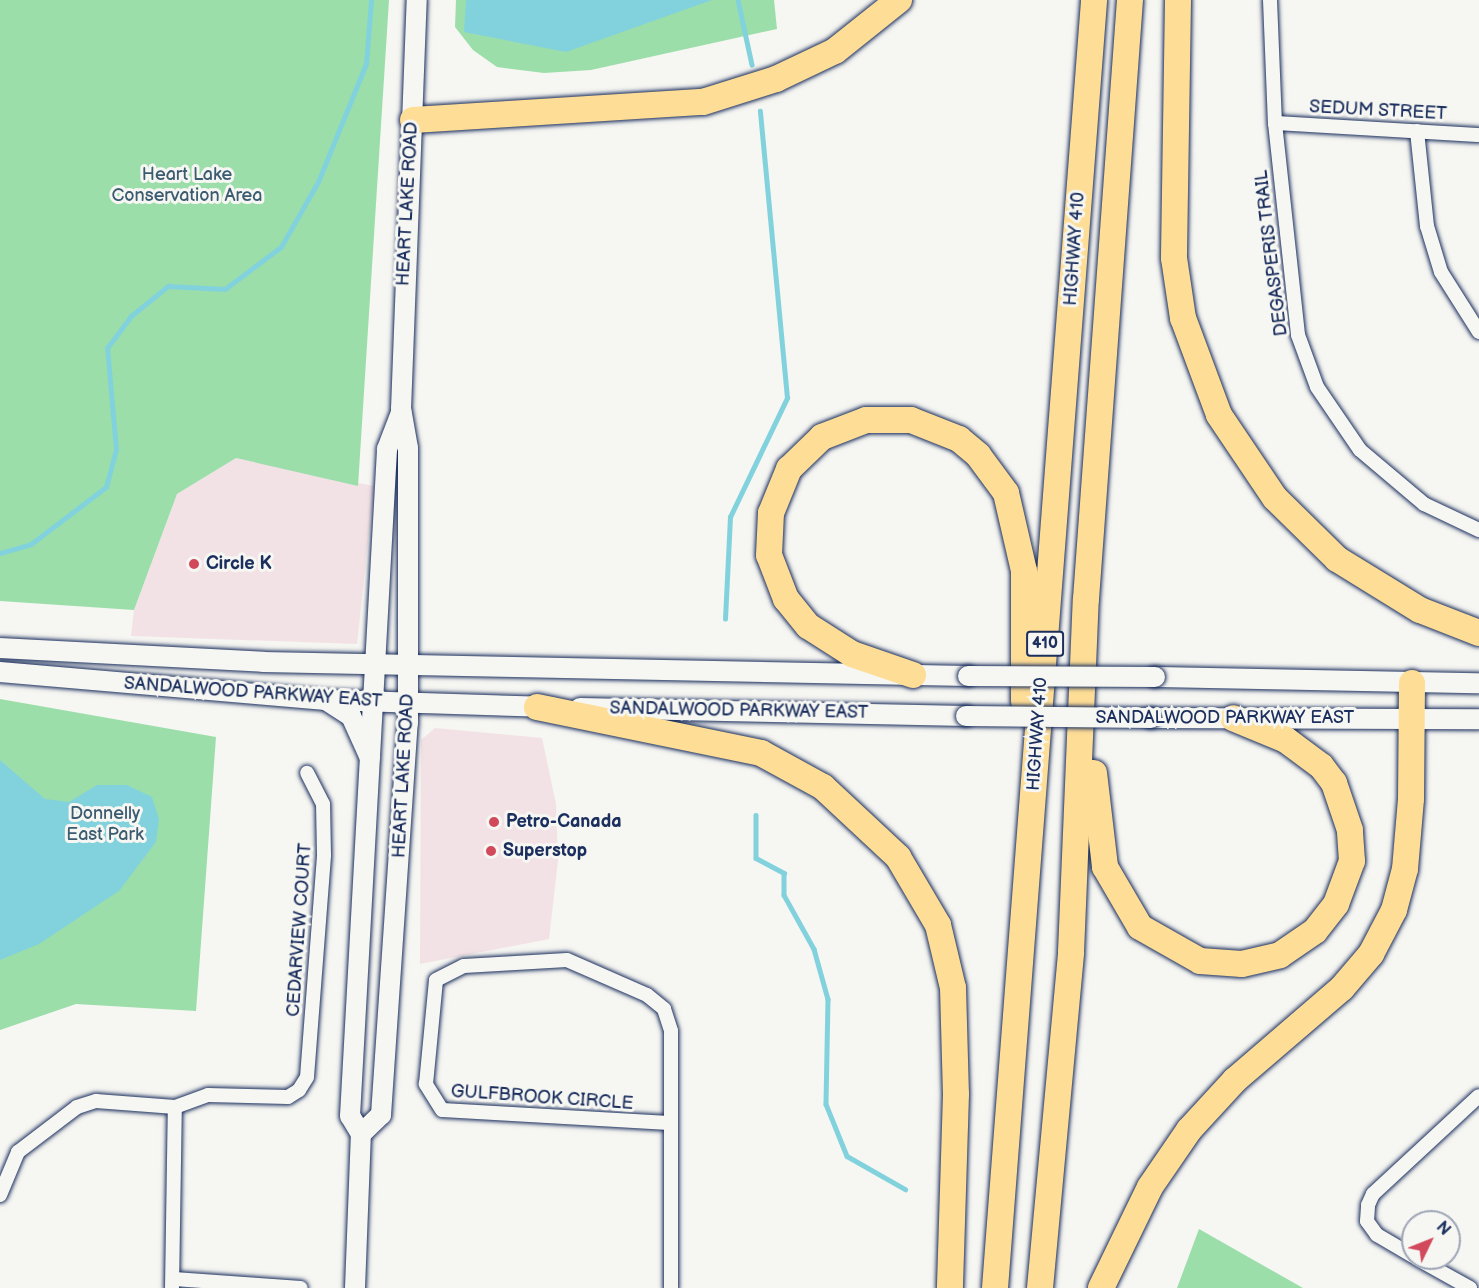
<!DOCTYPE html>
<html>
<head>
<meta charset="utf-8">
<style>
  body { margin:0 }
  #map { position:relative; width:1479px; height:1288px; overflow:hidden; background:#f6f6f2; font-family:"Balsamiq Sans",sans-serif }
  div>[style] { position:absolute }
  .built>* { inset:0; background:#f3e2e5 }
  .green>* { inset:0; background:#9bdeaa }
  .water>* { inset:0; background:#82d2dd }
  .stream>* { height:4.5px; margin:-2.25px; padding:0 2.25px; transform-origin:2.25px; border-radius:2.25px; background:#82d2dd }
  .roads { filter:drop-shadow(0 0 2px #1b2f5e) drop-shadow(0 0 2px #1b2f5e) }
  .street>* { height:14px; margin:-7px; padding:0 7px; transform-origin:7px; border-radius:7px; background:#f6f6f2 }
  .secondary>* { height:20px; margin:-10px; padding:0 10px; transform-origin:10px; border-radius:10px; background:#f6f6f2 }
  .highway>* { height:26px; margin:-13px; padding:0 13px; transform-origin:13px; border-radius:13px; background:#fedd96 }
  .bridges { filter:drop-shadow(0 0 2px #1b2f5e) drop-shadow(0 0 2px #1b2f5e) }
  .secondary-bridge>* { height:20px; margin:-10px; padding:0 10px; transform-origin:10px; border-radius:10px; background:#f6f6f2 }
  .dots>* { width:16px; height:16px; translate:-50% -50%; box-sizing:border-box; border:3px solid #f6f6f2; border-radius:50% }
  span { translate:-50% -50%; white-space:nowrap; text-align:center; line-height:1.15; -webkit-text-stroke:6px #f6f6f2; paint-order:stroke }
  .shield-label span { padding:2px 4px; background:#f6f6f2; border:2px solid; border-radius:4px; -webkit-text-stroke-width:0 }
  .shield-label { font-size:16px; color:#1b2f5e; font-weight:700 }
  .street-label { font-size:18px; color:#1b2f5e }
  .park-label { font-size:18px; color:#3b5b71 }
  .poi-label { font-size:18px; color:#1b2f5e; font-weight:700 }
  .left { translate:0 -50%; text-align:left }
  .north { position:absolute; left:1401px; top:1210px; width:60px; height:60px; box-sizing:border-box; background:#f6f6f2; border:2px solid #9ea6b7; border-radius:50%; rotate:47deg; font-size:16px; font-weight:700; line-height:24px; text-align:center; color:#1b2f5e }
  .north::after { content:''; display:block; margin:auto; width:21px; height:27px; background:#d1495b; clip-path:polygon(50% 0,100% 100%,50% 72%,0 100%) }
</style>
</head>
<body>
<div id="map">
  <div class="built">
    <i style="clip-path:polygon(236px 458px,374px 486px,357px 644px,131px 636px,134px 610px,177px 494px)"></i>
    <i style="clip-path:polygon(435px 728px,542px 738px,556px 804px,558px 861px,549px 939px,420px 964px,421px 740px)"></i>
  </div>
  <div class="green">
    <i style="clip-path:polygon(0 0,389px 0,358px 486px,236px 458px,177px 494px,134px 610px,0 601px)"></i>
    <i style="clip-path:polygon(456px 0,774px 0,777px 29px,591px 70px,544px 73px,497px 67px,473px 50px,455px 27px)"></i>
    <i style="clip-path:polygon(0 699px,216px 737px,196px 1011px,76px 1004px,0 1030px)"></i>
    <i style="clip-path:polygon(1199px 1229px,1303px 1288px,1177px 1288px)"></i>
  </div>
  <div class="water">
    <i style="clip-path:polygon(466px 0,712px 0,566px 52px,464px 32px)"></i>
    <i style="clip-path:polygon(0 760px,45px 799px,69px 802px,97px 785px,127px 785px,152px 797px,159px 819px,156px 842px,119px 891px,39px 944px,0 960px)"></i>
  </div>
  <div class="stream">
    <i style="left:738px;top:0;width:66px;rotate:77.8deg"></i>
    <i style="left:0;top:553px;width:32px;rotate:-16deg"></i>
    <i style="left:31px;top:544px;width:94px;rotate:-37.2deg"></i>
    <i style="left:106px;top:487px;width:38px;rotate:-75deg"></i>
    <i style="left:116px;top:450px;width:102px;rotate:-95deg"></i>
    <i style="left:107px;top:348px;width:40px;rotate:-53deg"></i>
    <i style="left:131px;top:316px;width:48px;rotate:-39deg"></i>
    <i style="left:168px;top:286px;width:57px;rotate:3deg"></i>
    <i style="left:225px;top:289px;width:70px;rotate:-36.9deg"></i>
    <i style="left:281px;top:247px;width:75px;rotate:-60.4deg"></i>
    <i style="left:318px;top:182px;width:127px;rotate:-67.9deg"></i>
    <i style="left:366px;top:64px;width:64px;rotate:-85.5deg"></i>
    <i style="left:725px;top:619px;width:102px;rotate:-87.2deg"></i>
    <i style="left:730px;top:517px;width:132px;rotate:-64.4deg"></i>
    <i style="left:787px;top:398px;width:288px;rotate:-95.4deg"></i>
    <i style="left:756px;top:815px;width:43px;rotate:90deg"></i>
    <i style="left:756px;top:858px;width:32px;rotate:28deg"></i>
    <i style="left:784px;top:873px;width:22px;rotate:90deg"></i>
    <i style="left:784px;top:895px;width:62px;rotate:60.9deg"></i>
    <i style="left:814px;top:949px;width:52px;rotate:74.4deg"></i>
    <i style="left:828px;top:999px;width:105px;rotate:91.1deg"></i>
    <i style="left:826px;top:1104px;width:56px;rotate:68deg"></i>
    <i style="left:847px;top:1156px;width:67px;rotate:29.6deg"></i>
  </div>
  <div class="roads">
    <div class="street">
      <i style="left:1270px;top:0;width:123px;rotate:87.7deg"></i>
      <i style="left:1275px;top:123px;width:213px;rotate:83.8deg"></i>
      <i style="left:1298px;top:335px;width:55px;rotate:69.9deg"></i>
      <i style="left:1317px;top:387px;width:76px;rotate:55.7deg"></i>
      <i style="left:1360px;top:450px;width:84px;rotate:40.2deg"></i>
      <i style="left:1424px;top:504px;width:61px;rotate:25.3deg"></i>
      <i style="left:1275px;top:123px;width:204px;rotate:3.4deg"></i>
      <i style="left:1417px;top:131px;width:96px;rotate:84deg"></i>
      <i style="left:1427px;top:226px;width:48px;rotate:73.1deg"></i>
      <i style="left:1441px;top:272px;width:71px;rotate:57.7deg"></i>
      <i style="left:669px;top:1123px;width:227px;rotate:-176.7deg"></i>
      <i style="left:442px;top:1110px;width:31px;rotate:-122deg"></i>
      <i style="left:426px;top:1084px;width:104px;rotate:-84.5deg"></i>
      <i style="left:436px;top:980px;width:31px;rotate:-27deg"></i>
      <i style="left:464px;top:966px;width:103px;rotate:-3.3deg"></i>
      <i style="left:567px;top:960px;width:87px;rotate:23.6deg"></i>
      <i style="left:647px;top:995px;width:22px;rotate:39deg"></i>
      <i style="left:664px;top:1009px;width:23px;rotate:72deg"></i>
      <i style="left:671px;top:1031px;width:257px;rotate:90deg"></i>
      <i style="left:0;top:1195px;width:47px;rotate:-67.3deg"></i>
      <i style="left:18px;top:1152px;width:74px;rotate:-37.3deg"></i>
      <i style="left:77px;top:1107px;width:20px;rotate:-18deg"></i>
      <i style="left:96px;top:1101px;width:79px;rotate:4.3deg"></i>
      <i style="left:175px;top:1107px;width:35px;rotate:-20deg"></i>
      <i style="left:208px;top:1095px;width:80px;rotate:1.4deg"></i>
      <i style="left:288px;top:1097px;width:13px;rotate:-32deg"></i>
      <i style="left:299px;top:1090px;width:15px;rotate:-58deg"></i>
      <i style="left:307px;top:1077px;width:223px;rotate:-85.6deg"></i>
      <i style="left:324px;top:855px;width:51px;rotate:-91.1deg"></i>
      <i style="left:323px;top:804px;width:35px;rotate:-117deg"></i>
      <i style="left:1413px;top:1256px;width:42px;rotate:-149.7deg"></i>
      <i style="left:1377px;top:1235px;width:17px;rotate:-126deg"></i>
      <i style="left:1367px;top:1221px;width:16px;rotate:-86deg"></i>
      <i style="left:1368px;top:1205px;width:12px;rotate:-66deg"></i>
      <i style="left:1373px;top:1194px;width:144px;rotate:-42.8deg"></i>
      <i style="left:1416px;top:1258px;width:62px;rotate:29.1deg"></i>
      <i style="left:174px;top:1279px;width:127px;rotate:4.1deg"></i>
      <i style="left:172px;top:1288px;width:181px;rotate:-89.1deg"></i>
    </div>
    <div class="secondary">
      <i style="left:0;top:648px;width:263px;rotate:3deg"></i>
      <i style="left:263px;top:662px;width:705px;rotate:1.14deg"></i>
      <i style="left:0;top:672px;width:327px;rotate:4.9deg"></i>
      <i style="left:326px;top:700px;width:225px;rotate:1.8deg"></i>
      <i style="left:1155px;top:677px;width:324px;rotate:1.1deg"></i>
      <i style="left:326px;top:700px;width:30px;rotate:33deg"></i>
      <i style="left:351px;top:716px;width:46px;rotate:65.7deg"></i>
      <i style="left:580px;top:708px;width:386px;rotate:1.2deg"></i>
      <i style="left:1151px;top:718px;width:328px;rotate:0.2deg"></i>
      <i style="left:361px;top:1134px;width:28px;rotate:-44deg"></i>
      <i style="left:381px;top:1115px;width:393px;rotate:-86.1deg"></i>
      <i style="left:408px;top:723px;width:275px;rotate:-90deg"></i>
      <i style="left:408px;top:448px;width:40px;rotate:-100deg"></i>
      <i style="left:401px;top:409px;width:409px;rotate:-87.8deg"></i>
      <i style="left:355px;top:1288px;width:154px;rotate:-87.8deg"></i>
      <i style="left:361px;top:1134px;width:21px;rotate:-121deg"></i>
      <i style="left:350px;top:1116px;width:668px;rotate:-86.82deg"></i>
      <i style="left:387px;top:449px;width:40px;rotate:-69deg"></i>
    </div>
    <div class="highway">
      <i style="left:1178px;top:0;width:258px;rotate:90.9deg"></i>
      <i style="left:1174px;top:258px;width:61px;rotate:81.5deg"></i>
      <i style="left:1183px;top:318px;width:103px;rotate:69.6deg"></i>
      <i style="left:1219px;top:415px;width:100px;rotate:56deg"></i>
      <i style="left:1275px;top:498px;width:87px;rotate:44.5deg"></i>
      <i style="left:1337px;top:559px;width:97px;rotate:31.6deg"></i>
      <i style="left:1420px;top:610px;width:63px;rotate:21.3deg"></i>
      <i style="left:413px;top:120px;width:291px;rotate:-3.6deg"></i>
      <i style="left:703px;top:102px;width:77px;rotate:-17.5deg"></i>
      <i style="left:776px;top:79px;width:65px;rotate:-25.4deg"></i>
      <i style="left:835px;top:51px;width:82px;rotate:-38.6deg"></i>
      <i style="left:913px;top:675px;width:65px;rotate:-161deg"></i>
      <i style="left:852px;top:654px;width:52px;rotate:-147.5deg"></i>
      <i style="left:808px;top:626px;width:35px;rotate:-129deg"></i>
      <i style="left:786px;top:599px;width:47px;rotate:-111.1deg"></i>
      <i style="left:769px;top:555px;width:42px;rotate:-87.3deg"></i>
      <i style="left:771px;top:513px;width:48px;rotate:-67.8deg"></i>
      <i style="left:789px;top:469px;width:46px;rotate:-44.1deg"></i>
      <i style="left:822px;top:437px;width:47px;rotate:-21.1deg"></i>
      <i style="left:866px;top:420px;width:45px"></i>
      <i style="left:911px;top:420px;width:52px;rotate:21.6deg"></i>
      <i style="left:959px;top:439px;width:25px;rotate:40deg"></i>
      <i style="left:978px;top:455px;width:47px;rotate:53.6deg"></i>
      <i style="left:1006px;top:493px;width:80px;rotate:77deg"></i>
      <i style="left:1024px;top:571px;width:130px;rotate:90deg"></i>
      <i style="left:537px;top:707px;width:229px;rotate:11.6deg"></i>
      <i style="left:761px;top:753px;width:71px;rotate:28.7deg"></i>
      <i style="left:823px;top:787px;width:103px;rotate:43deg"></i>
      <i style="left:898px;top:857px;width:79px;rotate:59.5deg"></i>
      <i style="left:938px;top:925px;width:65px;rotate:76.6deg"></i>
      <i style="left:953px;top:988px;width:106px;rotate:88.4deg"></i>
      <i style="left:956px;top:1094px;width:194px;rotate:91.8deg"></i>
      <i style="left:1094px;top:773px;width:95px;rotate:83.3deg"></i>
      <i style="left:1105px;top:867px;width:69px;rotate:59.7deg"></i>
      <i style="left:1140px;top:927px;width:69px;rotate:29.5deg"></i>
      <i style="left:1200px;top:961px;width:42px;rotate:4.1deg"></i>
      <i style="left:1242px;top:964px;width:39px;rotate:-13deg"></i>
      <i style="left:1280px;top:955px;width:42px;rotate:-34.4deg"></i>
      <i style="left:1315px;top:931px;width:34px;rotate:-52deg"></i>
      <i style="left:1336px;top:904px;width:46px;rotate:-69.6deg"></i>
      <i style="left:1352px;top:861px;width:31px;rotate:-94deg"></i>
      <i style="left:1350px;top:830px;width:50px;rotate:-108.8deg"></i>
      <i style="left:1334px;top:783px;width:21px;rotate:-127deg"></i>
      <i style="left:1321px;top:766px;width:44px;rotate:-143.4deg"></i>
      <i style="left:1286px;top:740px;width:57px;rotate:-157.5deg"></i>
      <i style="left:995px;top:1288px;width:1292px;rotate:-85.6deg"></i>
      <i style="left:1040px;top:1288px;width:337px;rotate:-84.7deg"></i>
      <i style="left:1071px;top:952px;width:353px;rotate:-87.6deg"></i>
      <i style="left:1086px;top:599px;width:601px;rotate:-85.8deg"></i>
      <i style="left:1101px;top:1288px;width:112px;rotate:-64.1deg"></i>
      <i style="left:1150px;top:1187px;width:69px;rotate:-55.6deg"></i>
      <i style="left:1189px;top:1130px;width:68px;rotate:-47.4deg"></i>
      <i style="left:1235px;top:1080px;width:141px;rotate:-40.7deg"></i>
      <i style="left:1342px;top:988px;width:45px;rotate:-49.5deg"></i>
      <i style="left:1371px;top:954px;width:50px;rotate:-62.4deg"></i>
      <i style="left:1394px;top:910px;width:42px;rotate:-75deg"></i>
      <i style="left:1405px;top:869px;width:70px;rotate:-85.1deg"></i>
      <i style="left:1411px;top:799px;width:116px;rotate:-89.5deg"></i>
    </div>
  </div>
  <div class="bridges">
    <div class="secondary-bridge">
      <i style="left:968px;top:676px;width:187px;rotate:0.3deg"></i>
      <i style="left:966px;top:716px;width:185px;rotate:0.6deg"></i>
    </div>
  </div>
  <div class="dots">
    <i style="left:194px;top:564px;background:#d1495b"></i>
    <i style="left:494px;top:822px;background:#d1495b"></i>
    <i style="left:491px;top:851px;background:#d1495b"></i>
  </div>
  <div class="shield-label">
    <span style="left:1045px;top:644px">410</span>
  </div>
  <div class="street-label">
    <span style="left:1378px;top:111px;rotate:3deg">SEDUM STREET</span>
    <span style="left:408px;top:204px;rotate:-87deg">HEART LAKE ROAD</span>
    <span style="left:1075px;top:249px;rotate:-86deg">HIGHWAY 410</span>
    <span style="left:1272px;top:253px;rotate:-97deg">DEGASPERIS TRAIL</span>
    <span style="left:253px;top:693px;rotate:4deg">SANDALWOOD PARKWAY EAST</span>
    <span style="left:739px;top:711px;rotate:1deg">SANDALWOOD PARKWAY EAST</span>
    <span style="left:1225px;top:718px">SANDALWOOD PARKWAY EAST</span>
    <span style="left:1038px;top:734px;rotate:-86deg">HIGHWAY 410</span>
    <span style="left:404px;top:776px;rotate:-87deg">HEART LAKE ROAD</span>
    <span style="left:300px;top:930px;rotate:-86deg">CEDARVIEW COURT</span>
    <span style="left:542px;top:1098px;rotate:4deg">GULFBROOK CIRCLE</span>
  </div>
  <div class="park-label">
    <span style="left:187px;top:186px">Heart Lake<br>Conservation Area</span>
    <span style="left:105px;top:825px">Donnelly<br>East Park</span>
  </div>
  <div class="poi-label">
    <span class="left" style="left:206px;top:564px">Circle K</span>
    <span class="left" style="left:506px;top:822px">Petro-Canada</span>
    <span class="left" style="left:503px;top:851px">Superstop</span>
  </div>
  <div class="north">N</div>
</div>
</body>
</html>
